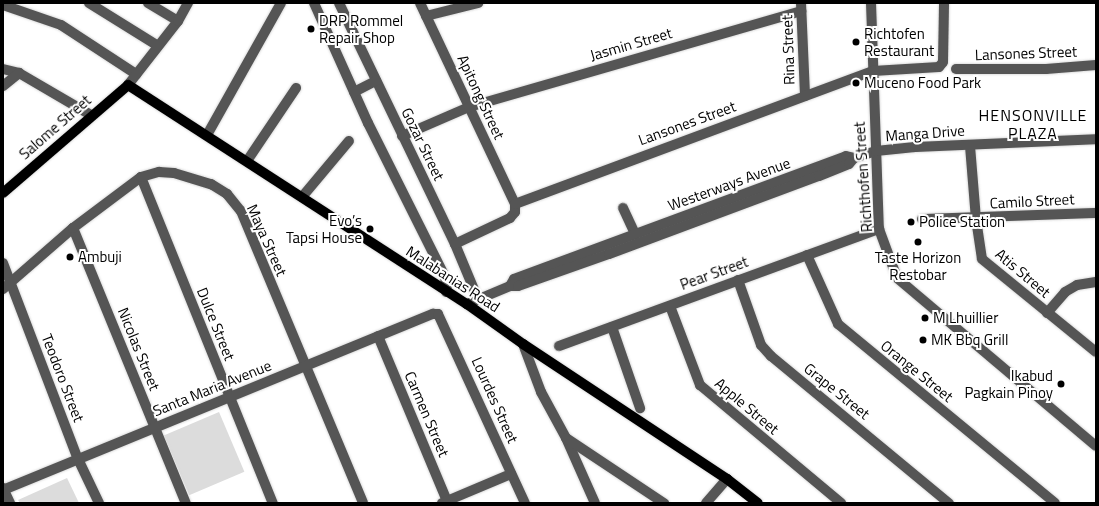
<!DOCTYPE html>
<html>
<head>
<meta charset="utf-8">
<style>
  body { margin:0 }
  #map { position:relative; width:1099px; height:506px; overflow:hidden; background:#fff; font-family:"Titillium Web",sans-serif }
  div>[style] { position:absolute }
  .green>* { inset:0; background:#dcdcdc; transform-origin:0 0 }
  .roads { filter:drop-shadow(0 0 1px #dbdbdb) drop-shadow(0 0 1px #dbdbdb) }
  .minor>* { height:10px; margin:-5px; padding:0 5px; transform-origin:5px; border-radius:5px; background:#555 }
  .major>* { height:10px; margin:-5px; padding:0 5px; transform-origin:5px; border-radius:5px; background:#000 }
  .dots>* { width:11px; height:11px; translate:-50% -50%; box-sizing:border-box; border:2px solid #fff; border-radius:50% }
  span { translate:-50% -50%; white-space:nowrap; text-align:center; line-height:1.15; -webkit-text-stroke:4px #fff; paint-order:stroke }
  .poi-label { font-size:15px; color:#000 }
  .left { translate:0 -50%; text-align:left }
  .right { translate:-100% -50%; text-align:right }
  .street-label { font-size:15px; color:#000 }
  .neighbourhood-label { font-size:16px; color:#000; letter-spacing:1px }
  .frame { position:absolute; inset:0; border:4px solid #000; pointer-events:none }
</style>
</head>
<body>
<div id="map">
  <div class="green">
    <i style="left:219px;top:412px;width:65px;height:60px;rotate:67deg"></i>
    <i style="clip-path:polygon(67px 478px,79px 503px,20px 503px,18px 500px)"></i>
  </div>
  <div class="roads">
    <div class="minor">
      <i style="left:89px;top:3px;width:81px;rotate:31.9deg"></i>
      <i style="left:148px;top:3px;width:35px;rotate:31deg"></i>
      <i style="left:314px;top:3px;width:132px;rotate:65.8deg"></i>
      <i style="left:368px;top:123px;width:168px;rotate:63.4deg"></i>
      <i style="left:443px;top:273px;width:12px;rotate:70deg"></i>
      <i style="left:447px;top:284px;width:8px;rotate:97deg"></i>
      <i style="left:339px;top:3px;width:267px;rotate:64.3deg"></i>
      <i style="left:455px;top:244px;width:60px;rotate:67.3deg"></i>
      <i style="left:420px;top:3px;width:222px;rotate:64.7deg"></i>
      <i style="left:515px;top:204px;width:8px;rotate:90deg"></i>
      <i style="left:515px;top:212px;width:8px;rotate:130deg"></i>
      <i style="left:510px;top:218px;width:61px;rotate:154.7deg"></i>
      <i style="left:801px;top:3px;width:93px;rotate:87.5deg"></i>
      <i style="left:871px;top:3px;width:226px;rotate:88deg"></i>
      <i style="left:879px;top:229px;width:52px;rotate:69.8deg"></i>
      <i style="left:897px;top:278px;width:260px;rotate:40.2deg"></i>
      <i style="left:3px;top:5px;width:61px;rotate:19deg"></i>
      <i style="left:61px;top:25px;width:90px;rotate:33.2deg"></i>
      <i style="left:426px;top:16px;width:54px;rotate:-14deg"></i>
      <i style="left:3px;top:69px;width:16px;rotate:14deg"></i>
      <i style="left:19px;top:73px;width:83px;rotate:30.3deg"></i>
      <i style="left:956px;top:69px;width:90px"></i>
      <i style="left:1046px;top:69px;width:50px;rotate:-4.6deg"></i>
      <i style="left:128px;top:85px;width:81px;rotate:-52deg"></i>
      <i style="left:178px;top:21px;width:21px;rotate:-61deg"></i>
      <i style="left:3px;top:86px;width:21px;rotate:-39deg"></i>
      <i style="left:354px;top:92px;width:25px;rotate:-27deg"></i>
      <i style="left:207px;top:135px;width:151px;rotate:-60.7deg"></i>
      <i style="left:402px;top:136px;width:73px;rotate:-23.4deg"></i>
      <i style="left:469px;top:107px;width:346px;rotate:-16.1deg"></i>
      <i style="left:970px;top:146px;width:73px;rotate:85.3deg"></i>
      <i style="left:976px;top:219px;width:40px;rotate:81.5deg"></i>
      <i style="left:982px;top:259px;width:147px;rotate:39.2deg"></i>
      <i style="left:247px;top:161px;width:88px;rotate:-56.1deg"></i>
      <i style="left:141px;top:177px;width:352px;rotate:68deg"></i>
      <i style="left:302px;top:197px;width:73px;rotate:-50deg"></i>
      <i style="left:515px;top:204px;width:382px;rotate:-20.4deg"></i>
      <i style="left:873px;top:71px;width:66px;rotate:-3.5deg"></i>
      <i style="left:939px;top:67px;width:6px;rotate:-51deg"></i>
      <i style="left:943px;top:62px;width:59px;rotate:-89deg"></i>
      <i style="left:623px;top:208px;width:29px;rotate:65deg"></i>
      <i style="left:922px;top:219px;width:174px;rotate:-2deg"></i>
      <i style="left:73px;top:228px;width:297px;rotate:67.7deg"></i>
      <i style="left:807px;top:255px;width:76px;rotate:65.8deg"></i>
      <i style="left:838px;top:324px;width:281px;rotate:39.5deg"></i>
      <i style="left:3px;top:263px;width:210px;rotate:69.1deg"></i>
      <i style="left:78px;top:459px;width:49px;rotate:64.5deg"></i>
      <i style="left:738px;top:280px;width:69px;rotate:70.5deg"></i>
      <i style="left:761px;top:345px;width:15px;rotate:48deg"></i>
      <i style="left:771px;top:356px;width:231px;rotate:39.6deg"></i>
      <i style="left:510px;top:286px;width:8px;rotate:-60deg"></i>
      <i style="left:514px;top:279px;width:354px;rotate:-20.3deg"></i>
      <i style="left:846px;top:156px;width:8px;rotate:14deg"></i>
      <i style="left:854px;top:158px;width:23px;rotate:-18deg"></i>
      <i style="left:876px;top:151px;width:39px;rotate:-6deg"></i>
      <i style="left:915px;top:147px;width:181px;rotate:-2.5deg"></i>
      <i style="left:3px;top:289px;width:93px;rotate:-41.1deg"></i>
      <i style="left:73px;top:228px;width:85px;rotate:-36.9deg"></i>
      <i style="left:141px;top:177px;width:19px;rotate:-16deg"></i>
      <i style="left:159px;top:172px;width:15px;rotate:4deg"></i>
      <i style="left:174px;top:173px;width:39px;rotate:17deg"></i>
      <i style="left:211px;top:184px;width:19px;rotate:32deg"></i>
      <i style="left:227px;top:194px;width:22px;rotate:51deg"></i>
      <i style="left:241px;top:211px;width:316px;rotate:67.3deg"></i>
      <i style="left:467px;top:304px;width:47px;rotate:-22.7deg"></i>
      <i style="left:510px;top:286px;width:8px"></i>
      <i style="left:518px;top:286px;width:96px;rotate:-19.4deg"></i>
      <i style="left:609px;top:254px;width:224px;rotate:-20.4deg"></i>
      <i style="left:819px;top:176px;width:32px;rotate:-22deg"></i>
      <i style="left:849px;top:164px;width:8px;rotate:-50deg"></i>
      <i style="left:670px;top:306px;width:85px;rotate:69.2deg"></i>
      <i style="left:700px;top:385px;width:184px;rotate:39.9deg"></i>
      <i style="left:1047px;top:313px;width:28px;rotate:-49deg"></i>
      <i style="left:1065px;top:292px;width:14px;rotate:-30deg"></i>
      <i style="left:1077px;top:285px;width:19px;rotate:-9deg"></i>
      <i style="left:612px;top:327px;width:86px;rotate:70.9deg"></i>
      <i style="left:378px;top:336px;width:181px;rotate:67.3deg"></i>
      <i style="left:523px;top:344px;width:51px;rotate:69.4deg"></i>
      <i style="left:541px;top:392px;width:52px;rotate:61.5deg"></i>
      <i style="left:566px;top:438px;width:71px;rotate:66deg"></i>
      <i style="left:559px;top:346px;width:341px;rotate:-20.1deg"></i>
      <i style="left:566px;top:438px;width:118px;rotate:33.6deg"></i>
      <i style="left:3px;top:488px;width:17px;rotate:65deg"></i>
      <i style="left:3px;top:490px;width:465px;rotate:-22.3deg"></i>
      <i style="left:433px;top:314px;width:5px"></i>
      <i style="left:438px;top:314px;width:208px;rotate:65.3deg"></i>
      <i style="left:442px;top:503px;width:75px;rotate:-22.8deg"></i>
      <i style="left:706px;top:503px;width:32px;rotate:-49deg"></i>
    </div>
    <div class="major">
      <i style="left:3px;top:193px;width:165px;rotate:-40.8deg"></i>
      <i style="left:128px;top:85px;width:404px;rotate:32.9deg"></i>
      <i style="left:467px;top:304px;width:69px;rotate:35.5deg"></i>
      <i style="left:523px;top:344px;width:245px;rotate:33.5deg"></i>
      <i style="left:727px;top:479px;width:39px;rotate:38deg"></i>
    </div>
  </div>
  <div class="dots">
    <i style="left:311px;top:29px;background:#000"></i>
    <i style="left:856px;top:42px;background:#000"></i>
    <i style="left:856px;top:83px;background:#000"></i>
    <i style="left:911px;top:222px;background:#000"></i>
    <i style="left:370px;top:229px;background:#000"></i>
    <i style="left:918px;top:242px;background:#000"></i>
    <i style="left:70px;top:257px;background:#000"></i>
    <i style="left:925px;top:318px;background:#000"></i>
    <i style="left:923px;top:340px;background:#000"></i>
    <i style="left:1061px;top:384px;background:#000"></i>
  </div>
  <div class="poi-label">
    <span class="left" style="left:319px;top:29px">DRP Rommel<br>Repair Shop</span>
    <span class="left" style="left:864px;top:42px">Richtofen<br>Restaurant</span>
    <span class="left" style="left:864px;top:83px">Muceno Food Park</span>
    <span class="right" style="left:362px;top:229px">Evo’s<br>Tapsi House</span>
    <span class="left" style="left:919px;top:222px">Police Station</span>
    <span class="left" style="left:78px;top:257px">Ambuji</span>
    <span style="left:918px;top:266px">Taste Horizon<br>Restobar</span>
    <span class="left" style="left:933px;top:318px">M Lhuillier</span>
    <span class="left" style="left:931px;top:340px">MK Bbq Grill</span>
    <span class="right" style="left:1053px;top:384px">Ikabud<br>Pagkain Pinoy</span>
  </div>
  <div class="street-label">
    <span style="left:631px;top:44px;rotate:-16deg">Jasmin Street</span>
    <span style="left:788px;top:50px;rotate:-92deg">Rina Street</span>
    <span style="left:1026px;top:53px;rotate:-2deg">Lansones Street</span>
    <span style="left:481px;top:97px;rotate:65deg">Apitong Street</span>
    <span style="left:687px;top:123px;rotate:-20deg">Lansones Street</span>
    <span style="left:55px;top:127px;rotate:-41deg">Salome Street</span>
    <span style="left:925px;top:133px;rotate:-4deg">Manga Drive</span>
    <span style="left:423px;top:144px;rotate:64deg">Gozar Street</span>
    <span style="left:863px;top:177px;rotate:-94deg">Richthofen Street</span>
    <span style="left:729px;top:184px;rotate:-20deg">Westerways Avenue</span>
    <span style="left:1032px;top:201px;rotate:-3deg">Camilo Street</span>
    <span style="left:267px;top:240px;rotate:66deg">Maya Street</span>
    <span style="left:714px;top:273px;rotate:-20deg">Pear Street</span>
    <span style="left:1023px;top:273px;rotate:40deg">Atis Street</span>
    <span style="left:453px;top:279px;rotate:33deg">Malabanias Road</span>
    <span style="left:216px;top:324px;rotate:68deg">Dulce Street</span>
    <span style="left:139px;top:349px;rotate:68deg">Nicolas Street</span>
    <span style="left:917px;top:371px;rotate:39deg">Orange Street</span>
    <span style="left:63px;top:378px;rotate:69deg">Teodoro Street</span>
    <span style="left:212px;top:388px;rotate:-22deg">Santa Maria Avenue</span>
    <span style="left:837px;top:391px;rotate:39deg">Grape Street</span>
    <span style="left:495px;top:400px;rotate:66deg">Lourdes Street</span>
    <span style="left:747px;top:406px;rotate:40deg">Apple Street</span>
    <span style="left:427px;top:414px;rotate:67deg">Carmen Street</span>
  </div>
  <div class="neighbourhood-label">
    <span style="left:1033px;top:124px">HENSONVILLE<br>PLAZA</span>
  </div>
  <div class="frame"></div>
</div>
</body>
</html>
